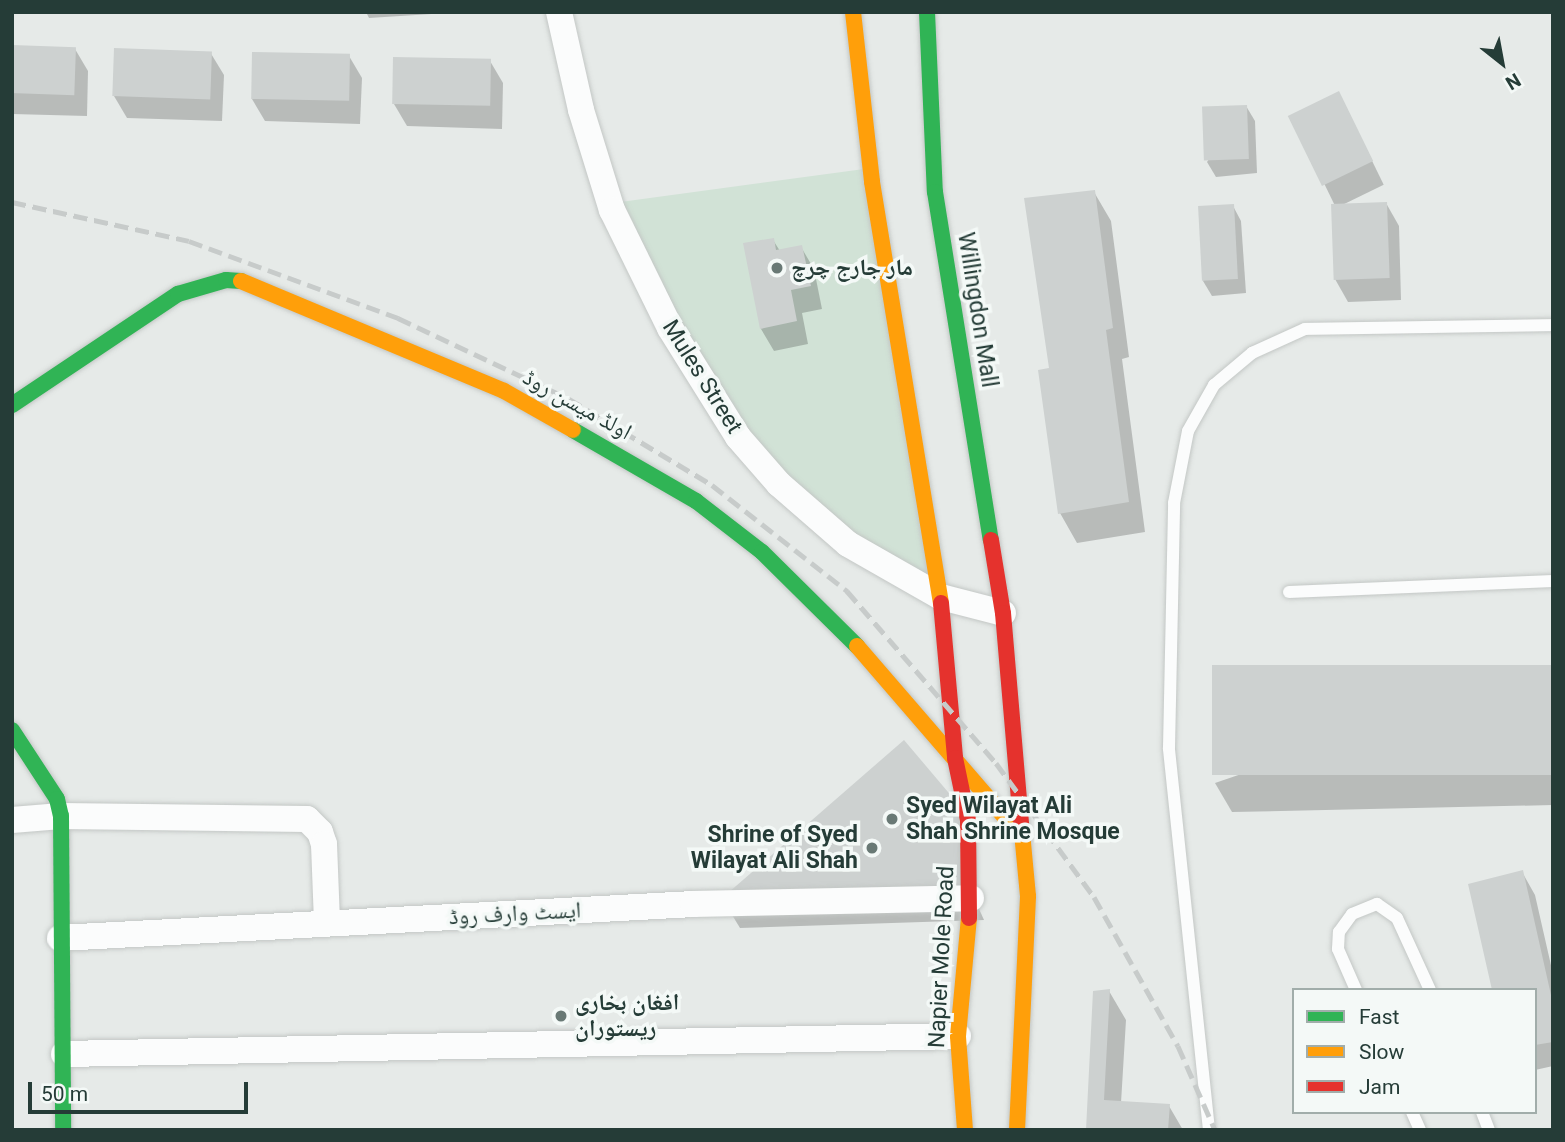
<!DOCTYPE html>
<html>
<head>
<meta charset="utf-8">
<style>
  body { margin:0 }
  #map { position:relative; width:1565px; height:1142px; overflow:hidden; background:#e6eae8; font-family:Roboto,"Noto Naskh Arabic",sans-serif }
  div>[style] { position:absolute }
  .green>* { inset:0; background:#d1e2d6 }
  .shadow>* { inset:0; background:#0003; transform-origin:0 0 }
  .building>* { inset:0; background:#cdd1d0; transform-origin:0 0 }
  .roads { filter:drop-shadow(0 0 2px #c3c7c5) drop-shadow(0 0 2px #c3c7c5) }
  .lane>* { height:12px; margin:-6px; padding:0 6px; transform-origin:6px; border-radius:6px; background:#fbfcfc }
  .street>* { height:26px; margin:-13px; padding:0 13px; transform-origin:13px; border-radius:13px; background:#fbfcfc }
  .fast>* { height:16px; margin:-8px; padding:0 8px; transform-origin:8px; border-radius:8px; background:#30b455 }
  .slow>* { height:16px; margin:-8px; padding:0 8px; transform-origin:8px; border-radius:8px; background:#ff9f0a }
  .jam>* { height:16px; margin:-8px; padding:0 8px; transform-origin:8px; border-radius:8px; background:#e5322d }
  .rail>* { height:5px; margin-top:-2.5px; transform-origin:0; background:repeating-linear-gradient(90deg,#c7cbca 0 14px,transparent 0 21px) }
  .dots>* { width:19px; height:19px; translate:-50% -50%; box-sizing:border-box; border:4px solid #f4f9f7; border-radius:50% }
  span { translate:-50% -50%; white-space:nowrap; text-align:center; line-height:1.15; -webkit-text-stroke:7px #f4f9f7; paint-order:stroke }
  .poi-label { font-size:23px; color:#253c37; font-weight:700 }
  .left { translate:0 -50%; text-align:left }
  .right { translate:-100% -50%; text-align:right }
  .street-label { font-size:23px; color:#253c37 }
  .frame { position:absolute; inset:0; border:14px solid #253c37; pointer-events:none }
  .legend { position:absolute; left:1292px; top:988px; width:245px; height:126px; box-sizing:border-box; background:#f4f9f7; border:2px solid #a1adaa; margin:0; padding:9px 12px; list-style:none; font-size:21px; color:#253c37 }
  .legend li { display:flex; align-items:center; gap:14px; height:35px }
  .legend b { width:35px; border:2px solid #a1adaa }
  .north { position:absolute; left:1467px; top:28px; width:70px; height:70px; -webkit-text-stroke:5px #f4f9f7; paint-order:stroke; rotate:149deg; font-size:19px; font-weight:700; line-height:28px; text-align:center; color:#253c37 }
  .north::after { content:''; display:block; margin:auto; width:24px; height:32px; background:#253c37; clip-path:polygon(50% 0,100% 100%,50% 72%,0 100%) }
  .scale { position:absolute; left:28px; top:1082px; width:220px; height:32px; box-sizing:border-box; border:4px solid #253c37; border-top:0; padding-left:9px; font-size:21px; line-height:24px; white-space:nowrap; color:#253c37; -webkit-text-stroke:5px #f4f9f7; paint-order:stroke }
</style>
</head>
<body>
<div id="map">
  <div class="green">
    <i style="clip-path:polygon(864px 169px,938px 590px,849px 536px,739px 430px,613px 203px)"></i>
  </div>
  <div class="shadow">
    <i style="clip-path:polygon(366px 12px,463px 12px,369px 18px)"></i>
    <i style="clip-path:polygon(12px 47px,75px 49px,88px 71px,87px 116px,12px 114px)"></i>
    <i style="clip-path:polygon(210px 52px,224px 75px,222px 121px,127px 118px,114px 96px)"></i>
    <i style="clip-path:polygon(349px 56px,362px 78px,360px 124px,265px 121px,252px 99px)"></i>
    <i style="clip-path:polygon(490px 61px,503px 83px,502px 129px,407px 126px,394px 104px)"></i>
    <i style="left:1339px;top:93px;width:102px;height:53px;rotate:64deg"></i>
    <i style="clip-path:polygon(1246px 106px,1255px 121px,1257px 173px,1216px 177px,1207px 162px)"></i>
    <i style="clip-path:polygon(1094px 192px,1111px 221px,1129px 357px,1122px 359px,1145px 532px,1077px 543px,1060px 513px,1051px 370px)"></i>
    <i style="clip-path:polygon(1386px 203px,1399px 226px,1401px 300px,1348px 302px,1335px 279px)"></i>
    <i style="clip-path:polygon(1233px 206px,1241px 221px,1246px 293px,1212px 296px,1203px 281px)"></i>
    <i style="clip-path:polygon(773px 240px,780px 251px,801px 247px,814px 269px,822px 309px,802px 313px,808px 344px,774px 351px,761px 329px)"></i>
    <i style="clip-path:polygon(1553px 667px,1553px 805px,1232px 812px,1215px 783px)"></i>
    <i style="clip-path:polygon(904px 742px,984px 920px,740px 928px,723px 900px)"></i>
    <i style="clip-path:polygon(1522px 872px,1535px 895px,1553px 974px,1553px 1066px,1535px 1070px,1535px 990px)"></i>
    <i style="clip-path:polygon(1109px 991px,1126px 1020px,1121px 1103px,1169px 1106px,1183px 1130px,1088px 1130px)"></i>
  </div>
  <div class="building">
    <i style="left:12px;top:45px;width:64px;height:48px;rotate:2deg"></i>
    <i style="left:114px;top:48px;width:98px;height:48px;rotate:2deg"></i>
    <i style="left:252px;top:52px;width:98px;height:47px;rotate:1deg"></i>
    <i style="left:393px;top:57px;width:98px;height:47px;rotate:1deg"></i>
    <i style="left:1339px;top:91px;width:78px;height:57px;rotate:64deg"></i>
    <i style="left:1247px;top:105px;width:54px;height:45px;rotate:88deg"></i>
    <i style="clip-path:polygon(1095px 190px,1113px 328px,1106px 330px,1129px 502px,1058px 514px,1038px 370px,1049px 368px,1024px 198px)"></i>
    <i style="left:1387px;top:202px;width:76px;height:56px;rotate:88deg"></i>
    <i style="left:1234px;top:204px;width:75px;height:36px;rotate:87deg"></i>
    <i style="clip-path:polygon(774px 238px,776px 250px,802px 245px,811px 286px,791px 290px,797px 321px,760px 329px,743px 243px)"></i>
    <i style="left:1553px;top:665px;width:110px;height:341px;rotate:90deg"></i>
    <i style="clip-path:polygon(904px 740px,959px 805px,968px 891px,721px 899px)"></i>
    <i style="clip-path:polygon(1523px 870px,1553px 1004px,1553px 1042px,1535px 1045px,1535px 990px,1492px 990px,1468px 884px)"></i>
    <i style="clip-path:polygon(1110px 989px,1104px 1100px,1170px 1104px,1168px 1130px,1086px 1130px,1093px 991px)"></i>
  </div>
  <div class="roads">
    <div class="lane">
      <i style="left:1289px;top:592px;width:264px;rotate:-2.4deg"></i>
      <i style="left:1356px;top:990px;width:45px;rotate:-113.7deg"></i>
      <i style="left:1338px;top:949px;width:17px;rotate:-87deg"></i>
      <i style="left:1339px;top:932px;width:22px;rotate:-54deg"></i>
      <i style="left:1352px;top:914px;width:27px;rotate:-22deg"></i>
      <i style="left:1377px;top:904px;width:24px;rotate:35deg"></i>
      <i style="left:1397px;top:918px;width:79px;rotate:65.4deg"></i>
      <i style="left:1412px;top:1112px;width:20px;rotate:66deg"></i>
      <i style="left:1482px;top:1112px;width:19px;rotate:69deg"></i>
      <i style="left:1209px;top:1130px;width:384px;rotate:-96deg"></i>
      <i style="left:1169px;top:748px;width:245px;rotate:-88.8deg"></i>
      <i style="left:1174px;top:503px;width:73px;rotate:-79deg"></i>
      <i style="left:1188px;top:431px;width:53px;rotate:-60.5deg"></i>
      <i style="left:1214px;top:385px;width:50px;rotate:-40.1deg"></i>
      <i style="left:1252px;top:353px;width:58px;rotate:-24.4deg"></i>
      <i style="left:1305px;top:329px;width:248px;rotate:-0.9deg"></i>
    </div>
    <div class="street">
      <i style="left:559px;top:12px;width:100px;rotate:77.3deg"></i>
      <i style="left:581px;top:110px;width:105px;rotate:72.8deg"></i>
      <i style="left:612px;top:210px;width:131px;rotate:63.8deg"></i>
      <i style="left:670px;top:328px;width:128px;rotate:58deg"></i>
      <i style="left:738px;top:437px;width:62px;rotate:48.9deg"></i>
      <i style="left:779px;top:484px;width:91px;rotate:41deg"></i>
      <i style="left:848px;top:544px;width:107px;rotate:29.7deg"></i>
      <i style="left:941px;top:597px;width:64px;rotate:14.5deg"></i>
      <i style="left:12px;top:820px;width:49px;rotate:-4.7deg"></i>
      <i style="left:61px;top:816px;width:246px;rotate:0.7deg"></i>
      <i style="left:307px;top:819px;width:18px;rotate:45deg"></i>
      <i style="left:320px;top:832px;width:13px;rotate:72deg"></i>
      <i style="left:324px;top:844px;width:79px;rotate:87.8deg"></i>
      <i style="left:60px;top:938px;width:634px;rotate:-3.07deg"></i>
      <i style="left:693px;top:904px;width:278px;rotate:-1.2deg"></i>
      <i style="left:64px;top:1054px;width:894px;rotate:-1.15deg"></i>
    </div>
    <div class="fast">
      <i style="left:927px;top:12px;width:180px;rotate:87.5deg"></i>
      <i style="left:935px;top:192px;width:352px;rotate:80.9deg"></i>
      <i style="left:12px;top:405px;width:200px;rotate:-33.8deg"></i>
      <i style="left:178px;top:294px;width:50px;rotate:-16.3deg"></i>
      <i style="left:226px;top:280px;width:15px;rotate:4deg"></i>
      <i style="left:573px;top:430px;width:142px;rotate:30deg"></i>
      <i style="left:696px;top:501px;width:83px;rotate:37.7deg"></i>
      <i style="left:762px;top:552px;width:134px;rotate:44.7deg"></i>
      <i style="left:12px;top:730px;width:82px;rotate:56.9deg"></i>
      <i style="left:57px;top:799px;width:17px;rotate:77deg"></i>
      <i style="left:61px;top:816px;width:314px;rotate:89.6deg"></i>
    </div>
    <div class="slow">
      <i style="left:853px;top:12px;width:171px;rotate:83.6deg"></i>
      <i style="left:872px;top:182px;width:427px;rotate:80.7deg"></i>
      <i style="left:241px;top:281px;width:285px;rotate:22.7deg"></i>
      <i style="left:504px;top:391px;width:79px;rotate:29.5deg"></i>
      <i style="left:857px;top:646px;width:254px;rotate:49.2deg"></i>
      <i style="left:965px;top:1130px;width:94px;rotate:-94.3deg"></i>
      <i style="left:958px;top:1036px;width:119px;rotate:-84.7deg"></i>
      <i style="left:1017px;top:1130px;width:234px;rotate:-87.3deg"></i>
      <i style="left:1028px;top:896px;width:63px;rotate:-95.4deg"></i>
    </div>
    <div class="jam">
      <i style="left:991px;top:540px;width:74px;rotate:80.7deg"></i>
      <i style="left:1003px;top:613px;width:221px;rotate:85.1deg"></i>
      <i style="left:941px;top:603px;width:156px;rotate:84.8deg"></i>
      <i style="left:955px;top:758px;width:63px;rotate:78.2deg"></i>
      <i style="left:968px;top:820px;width:98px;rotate:89.4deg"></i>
    </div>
  </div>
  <div class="rail">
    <i style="left:12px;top:202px;width:181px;rotate:12.4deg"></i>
    <i style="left:189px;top:241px;width:223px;rotate:20.2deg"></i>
    <i style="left:398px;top:318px;width:189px;rotate:25.3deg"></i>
    <i style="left:569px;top:399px;width:167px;rotate:31deg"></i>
    <i style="left:712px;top:485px;width:172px;rotate:38.1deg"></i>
    <i style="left:847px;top:591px;width:228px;rotate:49.1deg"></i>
    <i style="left:996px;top:763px;width:166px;rotate:53.8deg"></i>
    <i style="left:1094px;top:897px;width:171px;rotate:60.6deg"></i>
    <i style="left:1178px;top:1046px;width:92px;rotate:66.2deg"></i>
  </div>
  <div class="dots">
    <i style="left:777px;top:268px;background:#697975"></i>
    <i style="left:892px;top:819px;background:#697975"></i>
    <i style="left:872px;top:848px;background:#697975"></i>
    <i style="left:561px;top:1016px;background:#697975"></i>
  </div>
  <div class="poi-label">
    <span class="left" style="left:791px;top:268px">مار جارج چرچ</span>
    <span class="left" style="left:906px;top:819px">Syed Wilayat Ali<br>Shah Shrine Mosque</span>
    <span class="right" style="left:858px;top:848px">Shrine of Syed<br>Wilayat Ali Shah</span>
    <span class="left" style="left:575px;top:1016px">افغان بخاری<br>ریستوران</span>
  </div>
  <div class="street-label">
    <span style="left:977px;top:310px;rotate:81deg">Willingdon Mall</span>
    <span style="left:702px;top:377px;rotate:58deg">Mules Street</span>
    <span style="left:577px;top:405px;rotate:29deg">اولڈ میسن روڈ</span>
    <span style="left:515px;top:914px;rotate:-3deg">ایسٹ وارف روڈ</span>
    <span style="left:942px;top:957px;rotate:-87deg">Napier Mole Road</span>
  </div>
  <div class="frame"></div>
  <ul class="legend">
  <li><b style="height:9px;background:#30b455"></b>Fast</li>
  <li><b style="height:9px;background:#ff9f0a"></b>Slow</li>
  <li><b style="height:9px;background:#e5322d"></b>Jam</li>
  </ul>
  <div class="north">N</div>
  <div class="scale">50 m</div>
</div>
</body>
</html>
